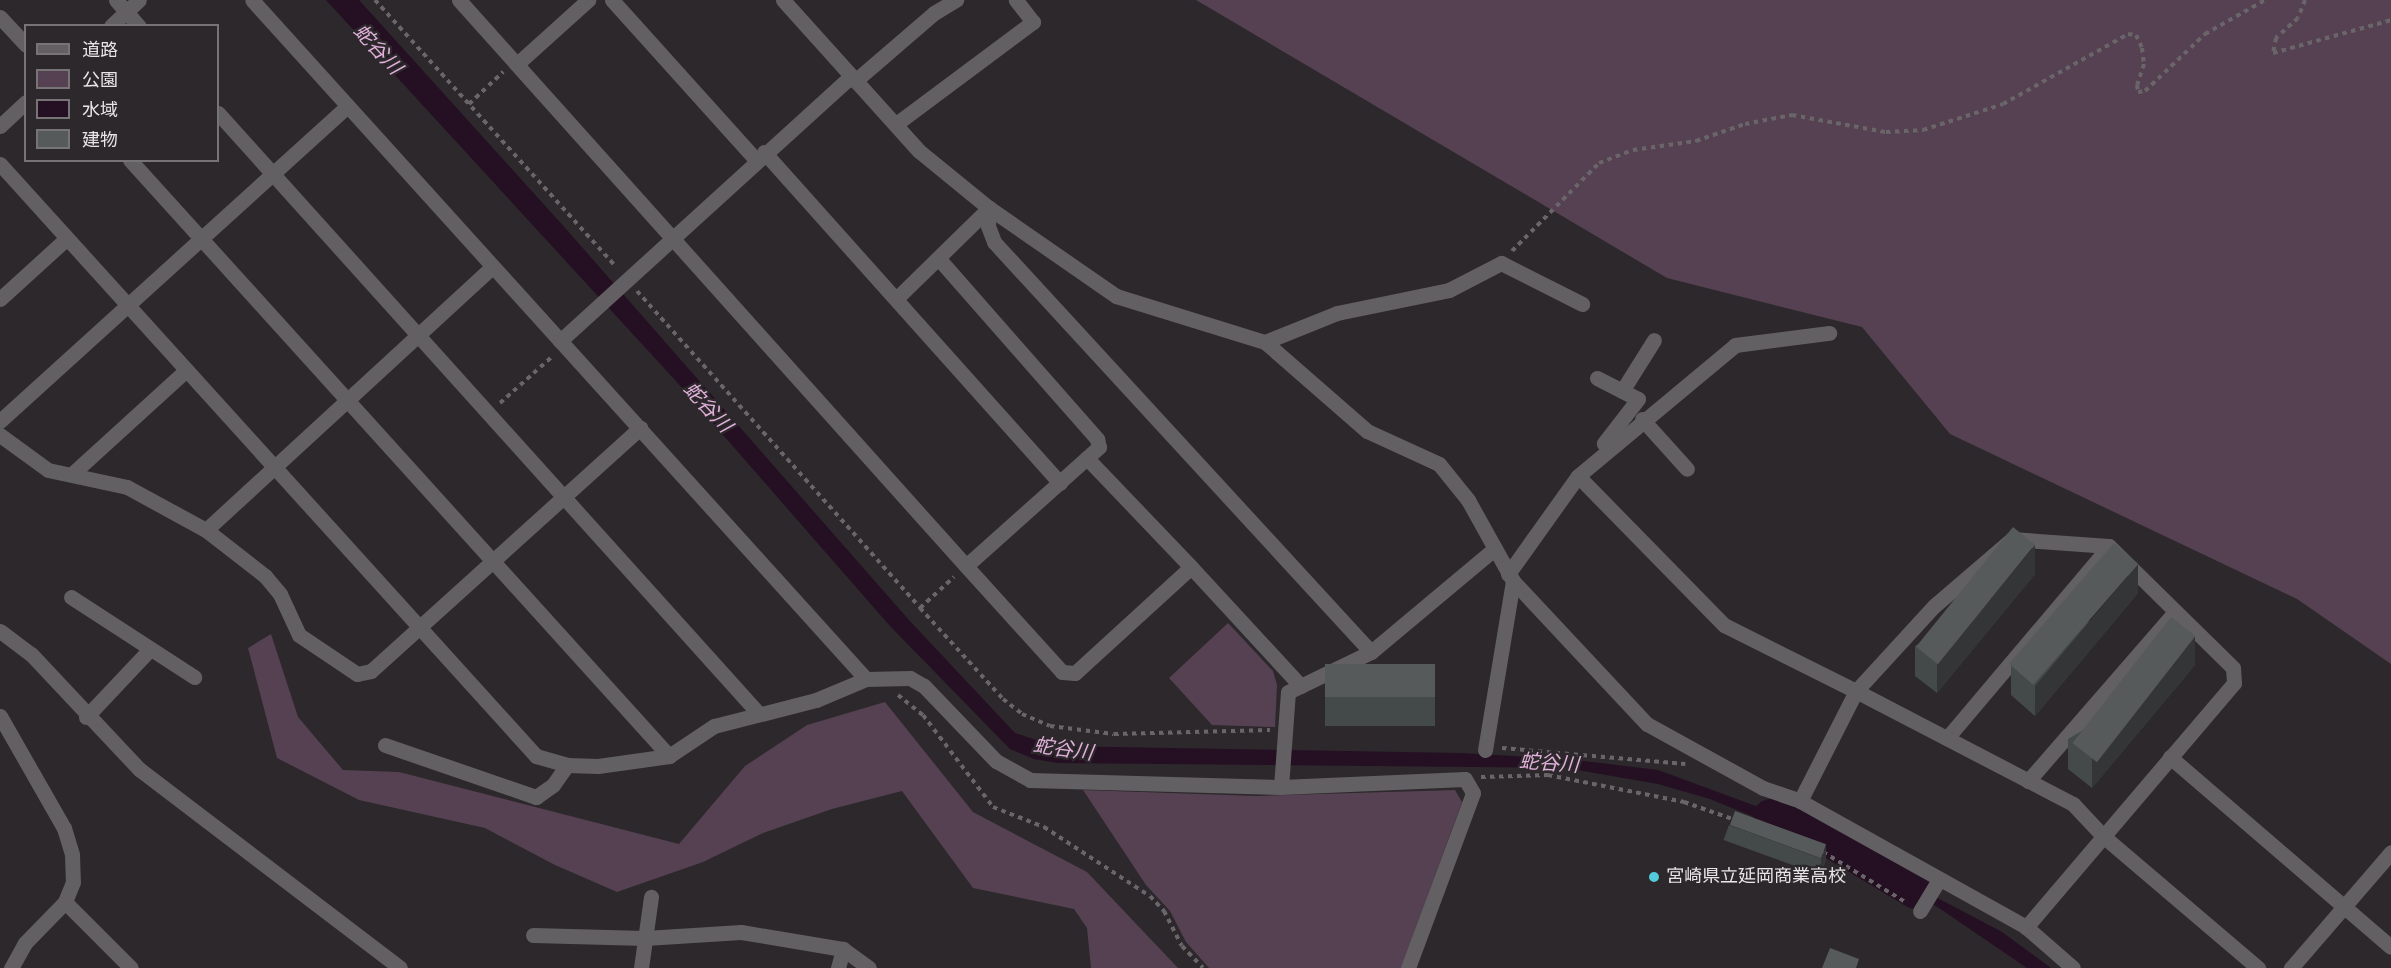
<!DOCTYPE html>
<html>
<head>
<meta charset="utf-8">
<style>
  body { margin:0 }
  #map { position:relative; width:2391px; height:968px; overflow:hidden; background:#2c282b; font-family:"Source Sans 3","Noto Sans JP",sans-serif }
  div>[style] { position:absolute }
  .green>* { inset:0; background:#554152 }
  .water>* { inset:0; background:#250f23 }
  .river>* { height:36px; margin:-18px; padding:0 18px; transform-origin:18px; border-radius:18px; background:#250f23 }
  .path>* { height:4px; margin-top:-2px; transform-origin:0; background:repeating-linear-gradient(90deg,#696568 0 4.5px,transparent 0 9px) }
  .minor>* { height:15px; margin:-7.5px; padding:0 7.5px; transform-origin:7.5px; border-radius:7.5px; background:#626062 }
  .wall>* { inset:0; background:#44494a; transform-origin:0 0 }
  .shaded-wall>* { inset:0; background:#333536 }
  .building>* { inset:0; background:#565a5b; transform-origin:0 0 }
  .dots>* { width:16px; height:16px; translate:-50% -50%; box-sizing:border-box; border:3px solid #2c282b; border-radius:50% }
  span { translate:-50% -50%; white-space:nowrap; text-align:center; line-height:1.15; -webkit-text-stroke:4.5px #2c282b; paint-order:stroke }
  .poi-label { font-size:18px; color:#e8e5e7 }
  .left { translate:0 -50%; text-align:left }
  .water-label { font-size:20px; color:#e1b1db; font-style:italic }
  .legend { position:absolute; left:24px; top:24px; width:195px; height:138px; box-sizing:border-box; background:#2c282b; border:2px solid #777476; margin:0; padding:8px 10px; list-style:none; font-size:18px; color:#e8e5e7 }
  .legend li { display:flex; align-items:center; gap:12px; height:30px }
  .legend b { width:30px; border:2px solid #777476 }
</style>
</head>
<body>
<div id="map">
  <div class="green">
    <i style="clip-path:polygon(1196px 0,2391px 0,2391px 664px,2297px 599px,1950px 434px,1862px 327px,1667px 278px)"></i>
    <i style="clip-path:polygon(1228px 623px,1273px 671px,1277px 685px,1275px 727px,1212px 725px,1169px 678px)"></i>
    <i style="clip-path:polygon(271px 634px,298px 717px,343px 770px,399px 772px,679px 844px,745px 766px,807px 725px,885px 702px,973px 812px,1087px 872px,1178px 968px,1091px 968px,1087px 928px,1074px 909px,973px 888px,902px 791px,832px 809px,763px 833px,703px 862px,617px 892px,555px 865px,485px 828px,359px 800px,277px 758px,248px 648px)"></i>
    <i style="clip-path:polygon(1083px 790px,1257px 796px,1455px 790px,1462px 802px,1401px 968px,1209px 968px,1186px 942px,1170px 911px,1146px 885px)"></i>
  </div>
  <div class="water">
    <i style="clip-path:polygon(326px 0,359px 0,566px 229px,908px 619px,1015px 733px,1054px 746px,1460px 753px,1567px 759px,1658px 770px,1780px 815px,2002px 932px,2051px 968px,2027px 968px,1939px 908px,1838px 851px,1710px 799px,1658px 784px,1566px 768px,1058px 763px,1034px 759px,1010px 749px,890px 626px,675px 380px)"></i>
  </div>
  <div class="river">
    <i style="left:1771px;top:817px;width:64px;rotate:21deg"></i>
    <i style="left:1831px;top:840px;width:99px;rotate:31deg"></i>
  </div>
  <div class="path">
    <i style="left:375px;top:0;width:360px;rotate:47.9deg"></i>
    <i style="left:2305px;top:0;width:19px;rotate:111deg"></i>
    <i style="left:2298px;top:18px;width:30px;rotate:138deg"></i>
    <i style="left:2276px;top:38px;width:15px;rotate:101deg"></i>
    <i style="left:2273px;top:53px;width:123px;rotate:-15.6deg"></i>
    <i style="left:469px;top:104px;width:47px;rotate:-43.3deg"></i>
    <i style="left:1512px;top:251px;width:124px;rotate:-45.3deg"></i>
    <i style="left:1599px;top:163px;width:36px;rotate:-21deg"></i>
    <i style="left:1633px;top:150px;width:64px;rotate:-8.1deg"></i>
    <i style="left:1696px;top:141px;width:52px;rotate:-19.1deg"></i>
    <i style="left:1745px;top:124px;width:48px;rotate:-10.8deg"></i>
    <i style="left:1792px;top:115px;width:96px;rotate:10.3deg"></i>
    <i style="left:1886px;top:132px;width:37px;rotate:-3deg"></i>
    <i style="left:1923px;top:130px;width:84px;rotate:-18deg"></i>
    <i style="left:2003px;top:104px;width:143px;rotate:-29.2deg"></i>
    <i style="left:2128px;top:34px;width:8px;rotate:7deg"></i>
    <i style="left:2136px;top:35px;width:14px;rotate:65deg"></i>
    <i style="left:2142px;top:48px;width:16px;rotate:83deg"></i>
    <i style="left:2144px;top:64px;width:22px;rotate:108deg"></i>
    <i style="left:2137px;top:85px;width:7px;rotate:82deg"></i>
    <i style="left:2138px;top:92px;width:7px;rotate:-8deg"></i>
    <i style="left:2145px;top:91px;width:83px;rotate:-43.5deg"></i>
    <i style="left:2205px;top:34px;width:69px;rotate:-29.5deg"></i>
    <i style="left:637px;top:291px;width:425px;rotate:48.2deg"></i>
    <i style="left:920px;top:608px;width:123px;rotate:47.6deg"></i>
    <i style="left:1003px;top:699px;width:24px;rotate:38deg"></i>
    <i style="left:1022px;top:714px;width:30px;rotate:23deg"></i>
    <i style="left:1050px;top:726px;width:64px;rotate:7.1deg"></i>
    <i style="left:1114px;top:734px;width:156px;rotate:-1.5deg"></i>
    <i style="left:500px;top:403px;width:71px;rotate:-41.6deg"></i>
    <i style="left:920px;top:608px;width:46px;rotate:-42.4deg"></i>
    <i style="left:898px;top:695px;width:32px;rotate:39deg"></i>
    <i style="left:923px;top:715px;width:116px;rotate:52.7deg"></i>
    <i style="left:993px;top:807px;width:55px;rotate:21.4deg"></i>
    <i style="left:1044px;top:827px;width:126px;rotate:33.1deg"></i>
    <i style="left:1150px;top:896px;width:21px;rotate:47deg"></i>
    <i style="left:1164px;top:911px;width:39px;rotate:63deg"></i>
    <i style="left:1182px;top:946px;width:30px;rotate:46deg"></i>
    <i style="left:1502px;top:748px;width:184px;rotate:5deg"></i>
    <i style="left:1481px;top:777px;width:67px;rotate:-1.7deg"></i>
    <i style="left:1548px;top:775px;width:139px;rotate:11.2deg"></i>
    <i style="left:1684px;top:802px;width:54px;rotate:19.4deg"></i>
    <i style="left:1823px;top:852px;width:98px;rotate:31.3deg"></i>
  </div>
  <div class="minor">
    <i style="left:116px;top:0;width:35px;rotate:49deg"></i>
    <i style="left:459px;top:0;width:760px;rotate:48.15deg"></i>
    <i style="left:612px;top:0;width:215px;rotate:48deg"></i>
    <i style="left:783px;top:0;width:203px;rotate:48deg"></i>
    <i style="left:919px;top:151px;width:90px;rotate:39.2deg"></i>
    <i style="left:989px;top:208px;width:155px;rotate:34.7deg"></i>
    <i style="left:1116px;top:296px;width:156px;rotate:17.2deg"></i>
    <i style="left:1265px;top:342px;width:135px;rotate:41.1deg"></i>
    <i style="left:1367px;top:431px;width:79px;rotate:24.6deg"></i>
    <i style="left:1439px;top:464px;width:46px;rotate:51.1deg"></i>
    <i style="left:1468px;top:500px;width:93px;rotate:60.9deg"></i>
    <i style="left:1513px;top:581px;width:196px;rotate:46.9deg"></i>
    <i style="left:1647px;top:724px;width:132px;rotate:28.9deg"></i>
    <i style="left:1763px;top:788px;width:39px;rotate:19deg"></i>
    <i style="left:1800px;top:801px;width:259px;rotate:29.1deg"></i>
    <i style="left:2026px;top:927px;width:62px;rotate:41.1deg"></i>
    <i style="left:0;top:17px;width:38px;rotate:47deg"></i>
    <i style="left:111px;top:26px;width:38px;rotate:-43deg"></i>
    <i style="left:517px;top:64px;width:96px;rotate:-42deg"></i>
    <i style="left:855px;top:81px;width:104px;rotate:-40.7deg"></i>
    <i style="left:934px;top:13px;width:26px;rotate:-31deg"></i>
    <i style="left:218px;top:113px;width:809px;rotate:48.01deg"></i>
    <i style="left:896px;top:124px;width:171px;rotate:-36.7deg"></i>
    <i style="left:1033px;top:22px;width:28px;rotate:-128deg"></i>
    <i style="left:0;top:126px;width:35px;rotate:-43deg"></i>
    <i style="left:764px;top:152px;width:444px;rotate:48.2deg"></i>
    <i style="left:130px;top:160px;width:804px;rotate:47.87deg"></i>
    <i style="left:669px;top:756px;width:54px;rotate:-33.7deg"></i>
    <i style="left:714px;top:726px;width:105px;rotate:-14.3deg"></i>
    <i style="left:816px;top:700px;width:54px;rotate:-22.8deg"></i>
    <i style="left:866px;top:679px;width:915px;rotate:-132.12deg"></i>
    <i style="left:0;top:164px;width:799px;rotate:47.84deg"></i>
    <i style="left:536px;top:756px;width:32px;rotate:16deg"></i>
    <i style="left:567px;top:765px;width:31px;rotate:2deg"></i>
    <i style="left:598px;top:766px;width:72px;rotate:-8deg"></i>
    <i style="left:989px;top:208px;width:18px;rotate:93deg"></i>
    <i style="left:988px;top:226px;width:17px;rotate:69deg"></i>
    <i style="left:994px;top:242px;width:557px;rotate:47.4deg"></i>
    <i style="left:939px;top:259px;width:240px;rotate:48.7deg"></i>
    <i style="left:1097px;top:439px;width:8px;rotate:76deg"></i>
    <i style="left:1099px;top:447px;width:178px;rotate:138.2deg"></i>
    <i style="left:966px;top:566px;width:143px;rotate:47.8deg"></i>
    <i style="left:1062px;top:672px;width:13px;rotate:4deg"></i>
    <i style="left:1075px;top:673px;width:157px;rotate:-42.4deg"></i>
    <i style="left:1191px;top:567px;width:151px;rotate:-133.7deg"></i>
    <i style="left:897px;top:298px;width:129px;rotate:-44.4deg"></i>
    <i style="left:0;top:299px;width:89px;rotate:-42.3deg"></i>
    <i style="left:560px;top:341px;width:394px;rotate:-42.3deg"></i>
    <i style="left:1265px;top:342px;width:78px;rotate:-21.9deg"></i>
    <i style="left:1337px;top:313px;width:114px;rotate:-11.6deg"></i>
    <i style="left:1449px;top:290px;width:59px;rotate:-27.4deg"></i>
    <i style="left:1501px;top:263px;width:91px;rotate:26.8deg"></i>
    <i style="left:1597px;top:378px;width:46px;rotate:27.1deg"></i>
    <i style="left:1638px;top:399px;width:56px;rotate:127.7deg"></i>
    <i style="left:1622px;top:391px;width:60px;rotate:-57.9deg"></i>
    <i style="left:1642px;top:419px;width:67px;rotate:48deg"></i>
    <i style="left:0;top:421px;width:469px;rotate:-42.2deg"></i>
    <i style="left:0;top:435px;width:59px;rotate:36.1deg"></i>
    <i style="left:48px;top:470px;width:81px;rotate:12.1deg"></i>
    <i style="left:127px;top:487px;width:90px;rotate:28.6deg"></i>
    <i style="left:206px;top:530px;width:75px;rotate:37.9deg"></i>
    <i style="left:265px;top:576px;width:23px;rotate:50deg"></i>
    <i style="left:280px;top:594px;width:45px;rotate:65.1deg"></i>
    <i style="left:299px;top:635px;width:70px;rotate:33.9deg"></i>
    <i style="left:357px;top:674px;width:14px;rotate:-12deg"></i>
    <i style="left:371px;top:671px;width:363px;rotate:-42.1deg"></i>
    <i style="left:72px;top:474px;width:153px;rotate:-42.3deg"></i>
    <i style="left:1578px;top:476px;width:204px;rotate:-39.8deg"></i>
    <i style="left:1735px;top:345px;width:95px;rotate:-7.3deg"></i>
    <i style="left:206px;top:530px;width:389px;rotate:-42.6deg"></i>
    <i style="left:1191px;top:567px;width:162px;rotate:47.3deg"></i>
    <i style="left:1508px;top:574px;width:120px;rotate:-54.5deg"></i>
    <i style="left:1578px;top:476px;width:209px;rotate:45.6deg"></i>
    <i style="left:1724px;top:625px;width:148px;rotate:26.6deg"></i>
    <i style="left:1856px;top:691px;width:115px;rotate:-47.5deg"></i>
    <i style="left:1934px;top:606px;width:103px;rotate:-40.7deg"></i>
    <i style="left:2012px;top:539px;width:97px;rotate:4.1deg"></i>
    <i style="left:2109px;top:546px;width:174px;rotate:44.5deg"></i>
    <i style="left:2233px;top:668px;width:15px;rotate:86deg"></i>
    <i style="left:2234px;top:683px;width:321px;rotate:130.4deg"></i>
    <i style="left:71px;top:597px;width:147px;rotate:33deg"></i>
    <i style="left:0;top:631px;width:39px;rotate:37deg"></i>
    <i style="left:31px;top:654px;width:158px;rotate:46.8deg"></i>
    <i style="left:139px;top:769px;width:328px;rotate:37.3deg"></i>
    <i style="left:866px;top:679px;width:44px;rotate:-1.3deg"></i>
    <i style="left:910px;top:678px;width:16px;rotate:30deg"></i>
    <i style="left:924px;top:686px;width:104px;rotate:46.2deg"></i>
    <i style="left:996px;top:761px;width:39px;rotate:29deg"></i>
    <i style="left:1030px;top:780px;width:251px;rotate:1.6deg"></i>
    <i style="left:1281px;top:787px;width:184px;rotate:-2.5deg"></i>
    <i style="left:1465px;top:779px;width:16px;rotate:60deg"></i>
    <i style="left:1473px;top:793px;width:187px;rotate:110.4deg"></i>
    <i style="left:0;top:716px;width:129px;rotate:60.3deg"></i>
    <i style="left:64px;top:828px;width:28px;rotate:73deg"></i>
    <i style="left:72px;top:855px;width:27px;rotate:88deg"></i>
    <i style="left:73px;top:882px;width:22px;rotate:112deg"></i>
    <i style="left:65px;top:902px;width:57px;rotate:134.3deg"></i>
    <i style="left:25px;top:943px;width:29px;rotate:119deg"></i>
    <i style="left:86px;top:717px;width:93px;rotate:-46.7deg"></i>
    <i style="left:1947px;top:738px;width:251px;rotate:-49.8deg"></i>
    <i style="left:385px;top:745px;width:160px;rotate:19deg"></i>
    <i style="left:536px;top:797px;width:21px;rotate:-35deg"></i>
    <i style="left:553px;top:785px;width:24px;rotate:-55deg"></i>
    <i style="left:1485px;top:750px;width:171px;rotate:-80.6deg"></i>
    <i style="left:2170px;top:757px;width:291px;rotate:40.7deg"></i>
    <i style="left:2028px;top:781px;width:223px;rotate:-49deg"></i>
    <i style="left:1281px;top:787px;width:95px;rotate:-85.8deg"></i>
    <i style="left:1288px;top:692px;width:92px;rotate:-25.7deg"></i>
    <i style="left:1371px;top:652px;width:159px;rotate:-39.9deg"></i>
    <i style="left:1800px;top:801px;width:123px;rotate:-63deg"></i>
    <i style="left:1856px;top:691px;width:245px;rotate:27.5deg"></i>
    <i style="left:2073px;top:804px;width:44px;rotate:46.8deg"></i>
    <i style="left:2103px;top:836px;width:204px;rotate:40.4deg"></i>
    <i style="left:65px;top:902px;width:93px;rotate:45deg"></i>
    <i style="left:1920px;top:911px;width:37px;rotate:-59deg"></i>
    <i style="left:533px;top:935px;width:112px;rotate:1.5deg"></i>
    <i style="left:645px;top:938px;width:96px;rotate:-3.6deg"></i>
    <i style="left:741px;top:932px;width:103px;rotate:9.5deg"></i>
    <i style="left:843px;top:949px;width:32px;rotate:36deg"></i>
    <i style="left:641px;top:968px;width:72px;rotate:-82deg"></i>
    <i style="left:838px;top:968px;width:20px;rotate:-75deg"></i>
    <i style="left:2291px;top:968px;width:153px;rotate:-49.2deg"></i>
  </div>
  <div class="wall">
    <i style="clip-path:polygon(2035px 574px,1937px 693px,1915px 676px,1915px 646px)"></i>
    <i style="clip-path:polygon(2138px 593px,2035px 716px,2011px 695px,2011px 666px)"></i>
    <i style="left:1435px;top:664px;width:62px;height:110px;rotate:90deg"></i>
    <i style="clip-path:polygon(2195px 665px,2092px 788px,2068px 769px,2068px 739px)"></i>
    <i style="left:1729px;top:825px;width:103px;height:16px;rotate:20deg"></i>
  </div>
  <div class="shaded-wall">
    <i style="clip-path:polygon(2035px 545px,2035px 574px,1937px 693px,1937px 664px)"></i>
    <i style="clip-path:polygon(2138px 564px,2138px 593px,2035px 716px,2035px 686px)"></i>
    <i style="clip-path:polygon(2195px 636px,2195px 665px,2092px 788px,2092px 759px)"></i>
    <i style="clip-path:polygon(1826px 845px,1826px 860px,1821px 875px,1821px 859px)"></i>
  </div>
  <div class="building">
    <i style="left:2013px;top:527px;width:28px;height:154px;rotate:39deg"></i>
    <i style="left:2114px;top:543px;width:32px;height:160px;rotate:41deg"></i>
    <i style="left:2171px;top:617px;width:31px;height:160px;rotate:38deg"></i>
    <i style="left:1435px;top:664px;width:33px;height:110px;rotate:90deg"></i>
    <i style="left:1735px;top:811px;width:97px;height:15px;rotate:20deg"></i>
    <i style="clip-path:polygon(1830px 948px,1859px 959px,1856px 968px,1822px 968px)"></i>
  </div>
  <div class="dots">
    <i style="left:1654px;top:877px;background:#53cbdb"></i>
  </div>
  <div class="poi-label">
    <span class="left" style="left:1666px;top:877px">宮崎県立延岡商業高校</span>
  </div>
  <div class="water-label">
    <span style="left:377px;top:50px;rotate:47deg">蛇谷川</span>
    <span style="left:707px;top:408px;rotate:47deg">蛇谷川</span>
    <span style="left:1063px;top:750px;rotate:8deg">蛇谷川</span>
    <span style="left:1549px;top:764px;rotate:4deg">蛇谷川</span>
  </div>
  <ul class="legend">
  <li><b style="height:8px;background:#626062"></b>道路</li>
  <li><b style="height:16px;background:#554152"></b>公園</li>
  <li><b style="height:16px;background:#250f23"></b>水域</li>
  <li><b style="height:16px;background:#565a5b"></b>建物</li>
  </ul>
</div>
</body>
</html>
